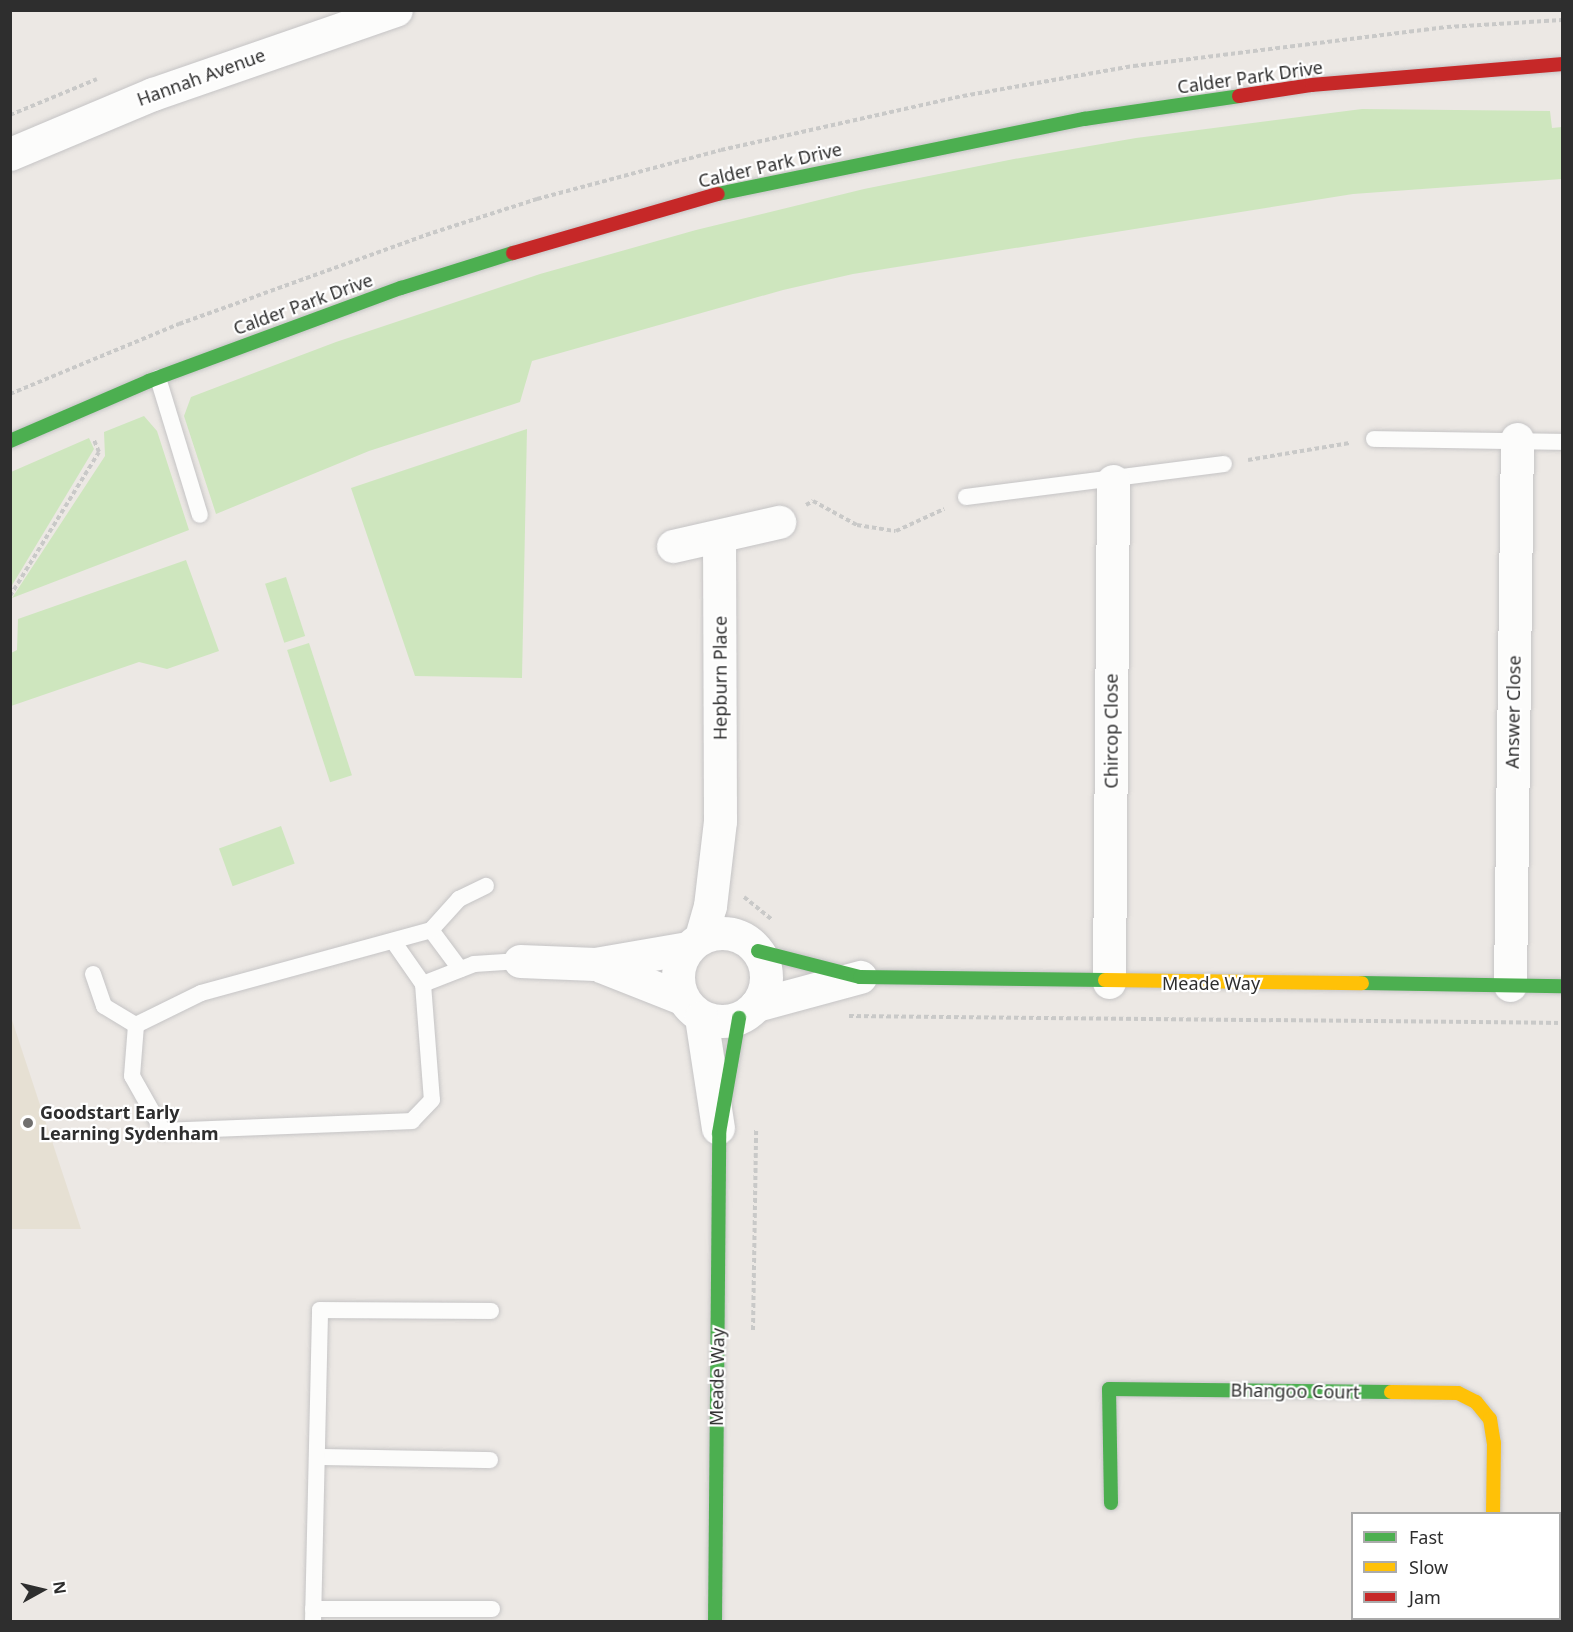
<!DOCTYPE html>
<html>
<head>
<meta charset="utf-8">
<style>
  body { margin:0 }
  #map { position:relative; width:1573px; height:1632px; overflow:hidden; background:#ece8e4; font-family:"Noto Sans",sans-serif }
  div>[style] { position:absolute }
  .education>* { inset:0; background:#e6e0d3 }
  .green>* { inset:0; background:#cee6be; transform-origin:0 0 }
  .path>* { height:4px; margin-top:-2px; transform-origin:0; background:repeating-linear-gradient(90deg,#c9c9c8 0 4.5px,transparent 0 7.5px) }
  .roads { filter:drop-shadow(0 0 2px #c5c4c5) drop-shadow(0 0 2px #c5c4c5) }
  .lane>* { height:16px; margin:-8px; padding:0 8px; transform-origin:8px; border-radius:8px; background:#fcfcfb }
  .street>* { height:33px; margin:-16.5px; padding:0 16.5px; transform-origin:16.5px; border-radius:16.5px; background:#fcfcfb }
  .street>.ring { margin:-16.5px; padding:0; box-sizing:content-box; background:none; border:33px solid #fcfcfb; border-radius:50% }
  .fast>* { height:14px; margin:-7px; padding:0 7px; transform-origin:7px; border-radius:7px; background:#4caf50 }
  .slow>* { height:14px; margin:-7px; padding:0 7px; transform-origin:7px; border-radius:7px; background:#ffc107 }
  .jam>* { height:14px; margin:-7px; padding:0 7px; transform-origin:7px; border-radius:7px; background:#c62828 }
  .dots>* { width:16px; height:16px; translate:-50% -50%; box-sizing:border-box; border:3px solid #fff; border-radius:50% }
  span { translate:-50% -50%; white-space:nowrap; text-align:center; line-height:1.15; -webkit-text-stroke:4.5px #fff; paint-order:stroke }
  .street-label { font-size:18px; color:#2e2e2e }
  .poi-label { font-size:18px; color:#2e2e2e; font-weight:700 }
  .left { translate:0 -50%; text-align:left }
  .frame { position:absolute; inset:0; border:12px solid #2e2e2e; pointer-events:none }
  .legend { position:absolute; left:1351px; top:1512px; width:210px; height:108px; box-sizing:border-box; background:#fff; border:2px solid #ababab; margin:0; padding:8px 10px; list-style:none; font-size:18px; color:#2e2e2e }
  .legend li { display:flex; align-items:center; gap:12px; height:30px }
  .legend b { width:30px; border:2px solid #ababab }
  .north { position:absolute; left:12px; top:1560px; width:60px; height:60px; -webkit-text-stroke:4px #fff; paint-order:stroke; rotate:82deg; font-size:16px; font-weight:700; line-height:24px; text-align:center; color:#2e2e2e }
  .north::after { content:''; display:block; margin:auto; width:21px; height:27px; background:#2e2e2e; clip-path:polygon(50% 0,100% 100%,50% 72%,0 100%) }
</style>
</head>
<body>
<div id="map">
  <div class="education">
    <i style="clip-path:polygon(11px 1017px,81px 1229px,11px 1229px)"></i>
  </div>
  <div class="green">
    <i style="clip-path:polygon(1362px 109px,1550px 111px,1552px 128px,1562px 127px,1562px 179px,1353px 194px,853px 274px,783px 290px,532px 361px,520px 402px,369px 451px,216px 514px,184px 416px,191px 397px,336px 342px,540px 274px,696px 230px,864px 189px,1014px 159px,1136px 138px)"></i>
    <i style="clip-path:polygon(144px 416px,157px 431px,189px 530px,12px 598px,105px 456px,104px 432px)"></i>
    <i style="clip-path:polygon(527px 429px,522px 678px,415px 676px,351px 488px)"></i>
    <i style="clip-path:polygon(89px 438px,94px 449px,11px 587px,11px 472px)"></i>
    <i style="clip-path:polygon(186px 560px,219px 651px,167px 669px,139px 662px,11px 706px,11px 653px,17px 650px,18px 619px)"></i>
    <i style="left:286px;top:577px;width:62px;height:22px;rotate:72deg"></i>
    <i style="left:309px;top:643px;width:139px;height:23px;rotate:72deg"></i>
    <i style="left:281px;top:826px;width:40px;height:66px;rotate:70deg"></i>
  </div>
  <div class="path">
    <i style="left:10px;top:115px;width:94px;rotate:-22.5deg"></i>
    <i style="left:10px;top:394px;width:183px;rotate:-22.5deg"></i>
    <i style="left:179px;top:324px;width:263px;rotate:-19.8deg"></i>
    <i style="left:426px;top:235px;width:117px;rotate:-18deg"></i>
    <i style="left:537px;top:199px;width:190px;rotate:-14.9deg"></i>
    <i style="left:721px;top:150px;width:248px;rotate:-12.6deg"></i>
    <i style="left:963px;top:96px;width:174px;rotate:-10deg"></i>
    <i style="left:1134px;top:66px;width:315px;rotate:-7.1deg"></i>
    <i style="left:1447px;top:27px;width:115px;rotate:-3.5deg"></i>
    <i style="left:1248px;top:460px;width:103px;rotate:-9.5deg"></i>
    <i style="left:806px;top:505px;width:8px;rotate:-30deg"></i>
    <i style="left:813px;top:501px;width:50px;rotate:28.6deg"></i>
    <i style="left:857px;top:525px;width:39px;rotate:9deg"></i>
    <i style="left:896px;top:531px;width:53px;rotate:-24.6deg"></i>
    <i style="left:10px;top:596px;width:169px;rotate:-58.3deg"></i>
    <i style="left:99px;top:452px;width:13px;rotate:-113deg"></i>
    <i style="left:744px;top:897px;width:36px;rotate:39deg"></i>
    <i style="left:849px;top:1016px;width:713px;rotate:0.56deg"></i>
    <i style="left:753px;top:1330px;width:202px;rotate:-89.1deg"></i>
  </div>
  <div class="roads">
    <div class="lane">
      <i style="left:158px;top:378px;width:143px;rotate:73deg"></i>
      <i style="left:1374px;top:439px;width:188px;rotate:0.9deg"></i>
      <i style="left:966px;top:497px;width:260px;rotate:-7.3deg"></i>
      <i style="left:431px;top:930px;width:49px;rotate:53.4deg"></i>
      <i style="left:393px;top:941px;width:52px;rotate:55.1deg"></i>
      <i style="left:423px;top:984px;width:116px;rotate:85.6deg"></i>
      <i style="left:432px;top:1100px;width:29px;rotate:134deg"></i>
      <i style="left:412px;top:1121px;width:249px;rotate:177.7deg"></i>
      <i style="left:163px;top:1131px;width:63px;rotate:-119.4deg"></i>
      <i style="left:132px;top:1076px;width:51px;rotate:-85.5deg"></i>
      <i style="left:136px;top:1025px;width:72px;rotate:-26.2deg"></i>
      <i style="left:201px;top:993px;width:238px;rotate:-15.3deg"></i>
      <i style="left:431px;top:930px;width:42px;rotate:-47.9deg"></i>
      <i style="left:459px;top:899px;width:30px;rotate:-26deg"></i>
      <i style="left:93px;top:974px;width:34px;rotate:71deg"></i>
      <i style="left:104px;top:1006px;width:37px;rotate:31deg"></i>
      <i style="left:423px;top:984px;width:55px;rotate:-21.4deg"></i>
      <i style="left:474px;top:964px;width:46px;rotate:-3.7deg"></i>
      <i style="left:317px;top:1457px;width:173px;rotate:1deg"></i>
      <i style="left:313px;top:1609px;width:179px"></i>
      <i style="left:313px;top:1622px;width:312px;rotate:-88.7deg"></i>
      <i style="left:320px;top:1310px;width:171px;rotate:0.3deg"></i>
    </div>
    <div class="street">
      <i style="left:10px;top:154px;width:155px;rotate:-22.8deg"></i>
      <i style="left:153px;top:94px;width:257px;rotate:-19.1deg"></i>
      <i style="left:673px;top:546px;width:109px;rotate:-12.8deg"></i>
      <i class="ring" style="left:678px;top:933px;width:55px;height:55px"></i>
      <i style="left:701px;top:937px;width:32px;rotate:-74deg"></i>
      <i style="left:710px;top:906px;width:86px;rotate:-83.3deg"></i>
      <i style="left:720px;top:821px;width:285px;rotate:-90.2deg"></i>
      <i style="left:520px;top:961px;width:75px;rotate:2.3deg"></i>
      <i style="left:595px;top:964px;width:94px;rotate:-9.8deg"></i>
      <i style="left:603px;top:967px;width:85px;rotate:21.4deg"></i>
      <i style="left:1109px;top:982px;width:501px;rotate:-89.54deg"></i>
      <i style="left:1510px;top:985px;width:546px;rotate:-89.27deg"></i>
      <i style="left:756px;top:1005px;width:108px;rotate:-15.1deg"></i>
      <i style="left:701px;top:1017px;width:112px;rotate:81.3deg"></i>
      <i style="left:1492px;top:1622px;width:4px;rotate:-90deg"></i>
    </div>
    <div class="fast">
      <i style="left:718px;top:194px;width:374px;rotate:-11.6deg"></i>
      <i style="left:1084px;top:119px;width:157px;rotate:-8.4deg"></i>
      <i style="left:10px;top:441px;width:151px;rotate:-23.3deg"></i>
      <i style="left:149px;top:381px;width:269px;rotate:-20.3deg"></i>
      <i style="left:401px;top:288px;width:117px;rotate:-17.4deg"></i>
      <i style="left:758px;top:951px;width:105px;rotate:14.3deg"></i>
      <i style="left:860px;top:977px;width:245px;rotate:0.7deg"></i>
      <i style="left:1362px;top:983px;width:200px;rotate:0.9deg"></i>
      <i style="left:1111px;top:1503px;width:114px;rotate:-91deg"></i>
      <i style="left:1109px;top:1389px;width:282px;rotate:0.6deg"></i>
      <i style="left:715px;top:1622px;width:489px;rotate:-89.5deg"></i>
      <i style="left:719px;top:1133px;width:117px;rotate:-80.1deg"></i>
    </div>
    <div class="slow">
      <i style="left:1105px;top:980px;width:257px;rotate:0.7deg"></i>
      <i style="left:1391px;top:1392px;width:67px;rotate:0.9deg"></i>
      <i style="left:1458px;top:1393px;width:20px;rotate:27deg"></i>
      <i style="left:1476px;top:1402px;width:22px;rotate:51deg"></i>
      <i style="left:1490px;top:1419px;width:24px;rotate:81deg"></i>
      <i style="left:1494px;top:1443px;width:71px;rotate:90.8deg"></i>
    </div>
    <div class="jam">
      <i style="left:1239px;top:96px;width:74px;rotate:-8.6deg"></i>
      <i style="left:1312px;top:85px;width:251px;rotate:-4.8deg"></i>
      <i style="left:513px;top:253px;width:213px;rotate:-16.1deg"></i>
    </div>
  </div>
  <div class="dots">
    <i style="left:28px;top:1123px;background:#706f6e"></i>
  </div>
  <div class="street-label">
    <span style="left:201px;top:77px;rotate:-20deg">Hannah Avenue</span>
    <span style="left:1250px;top:77px;rotate:-8deg">Calder Park Drive</span>
    <span style="left:770px;top:165px;rotate:-13deg">Calder Park Drive</span>
    <span style="left:303px;top:304px;rotate:-20deg">Calder Park Drive</span>
    <span style="left:720px;top:678px;rotate:-90deg">Hepburn Place</span>
    <span style="left:1513px;top:712px;rotate:-89deg">Answer Close</span>
    <span style="left:1111px;top:731px;rotate:-90deg">Chircop Close</span>
    <span style="left:1211px;top:983px">Meade Way</span>
    <span style="left:717px;top:1377px;rotate:-89deg">Meade Way</span>
    <span style="left:1295px;top:1391px;rotate:1deg">Bhangoo Court</span>
  </div>
  <div class="poi-label">
    <span class="left" style="left:40px;top:1123px">Goodstart Early<br>Learning Sydenham</span>
  </div>
  <div class="frame"></div>
  <ul class="legend">
  <li><b style="height:8px;background:#4caf50"></b>Fast</li>
  <li><b style="height:8px;background:#ffc107"></b>Slow</li>
  <li><b style="height:8px;background:#c62828"></b>Jam</li>
  </ul>
  <div class="north">N</div>
</div>
</body>
</html>
